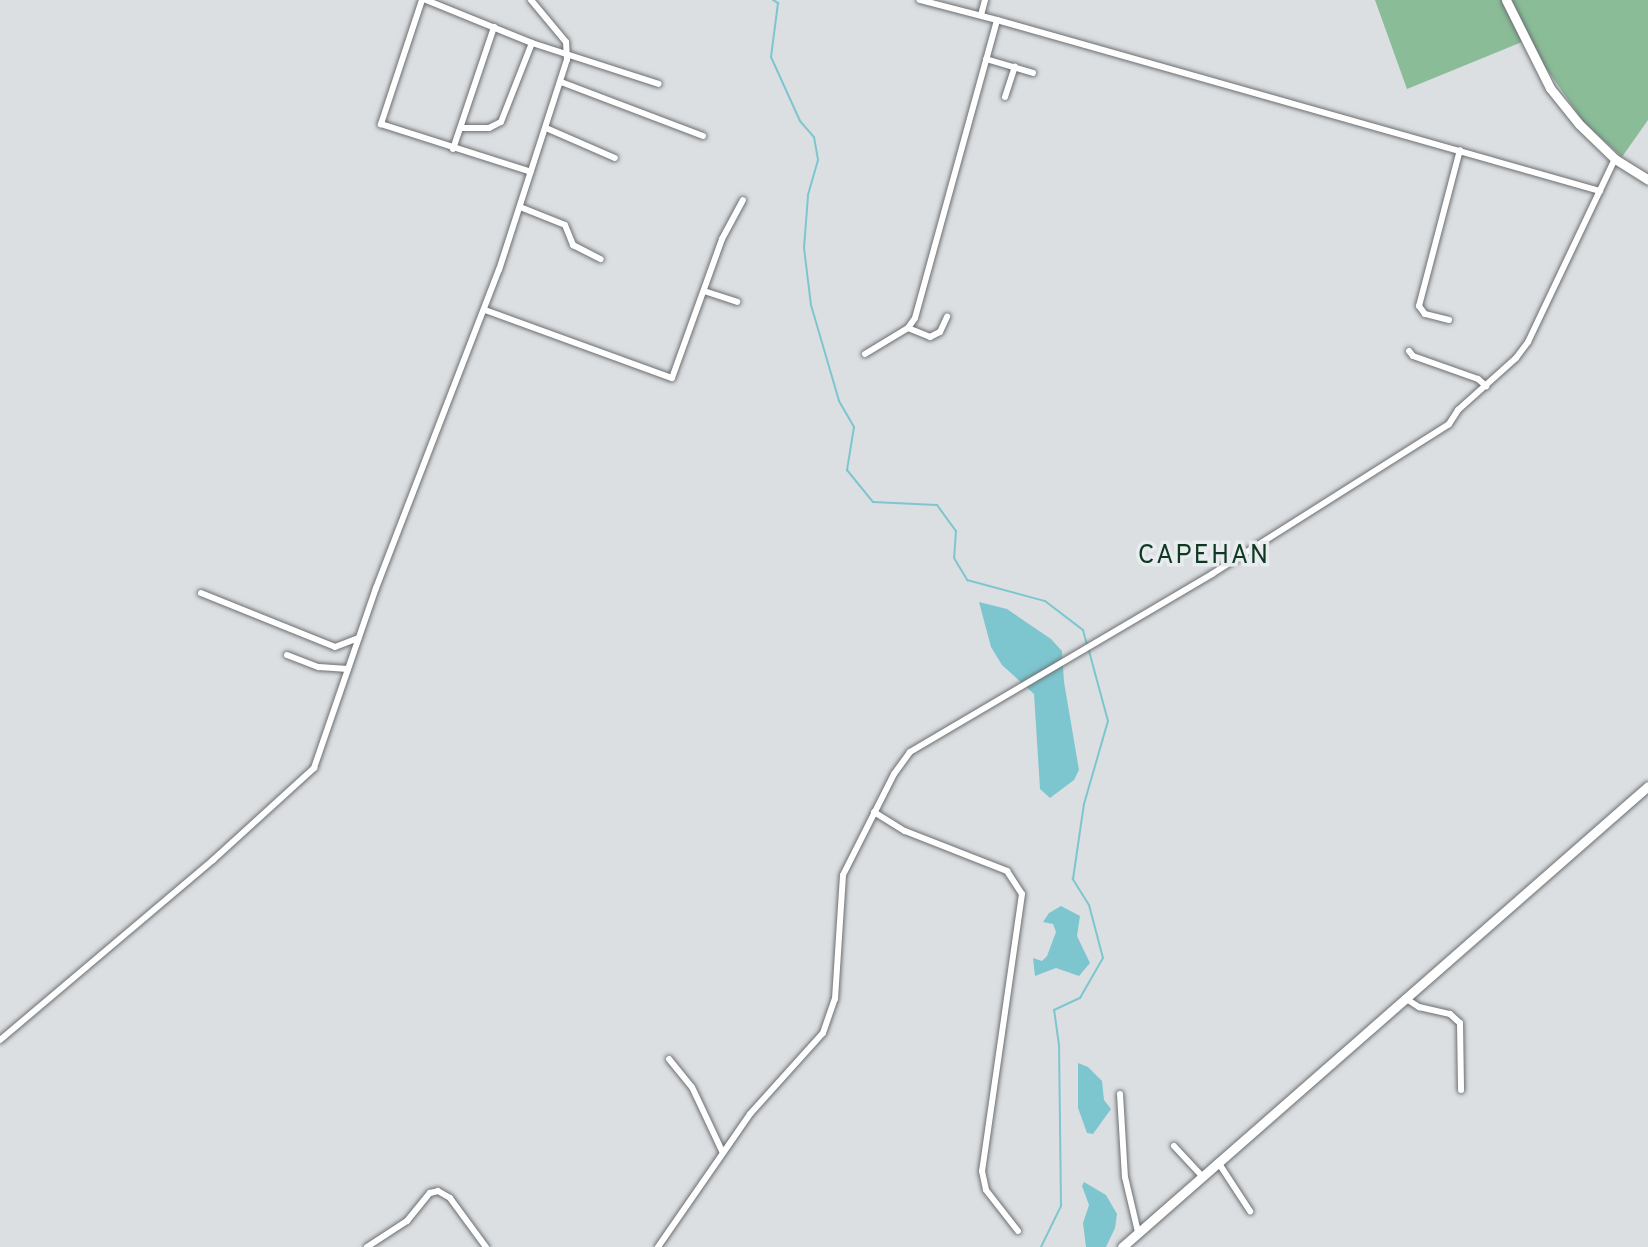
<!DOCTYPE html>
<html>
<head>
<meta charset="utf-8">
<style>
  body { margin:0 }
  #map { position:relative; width:1648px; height:1247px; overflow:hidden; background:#dbdfe2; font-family:Overpass,sans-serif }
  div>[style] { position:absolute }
  .green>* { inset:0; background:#8abc98 }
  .water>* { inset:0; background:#7dc6cf }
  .stream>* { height:2px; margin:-1px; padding:0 1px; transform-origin:1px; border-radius:1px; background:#7dc6cf }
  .roads { filter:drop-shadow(0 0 2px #6c6f72) drop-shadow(0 0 2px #6c6f72) }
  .street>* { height:6px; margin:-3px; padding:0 3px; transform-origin:3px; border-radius:3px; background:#fff }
  .secondary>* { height:9px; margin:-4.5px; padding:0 4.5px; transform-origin:4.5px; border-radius:4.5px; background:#fff }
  span { translate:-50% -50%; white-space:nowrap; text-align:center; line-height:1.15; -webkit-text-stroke:7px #e8ecef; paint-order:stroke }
  .quarter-label { font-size:26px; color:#0e3822; letter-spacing:2px }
</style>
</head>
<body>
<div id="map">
  <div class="green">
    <i style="clip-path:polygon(1375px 0,1502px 0,1522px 42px,1407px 89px)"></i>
    <i style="clip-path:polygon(1511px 0,1648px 0,1648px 120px,1622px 157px,1583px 121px,1539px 58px)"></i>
  </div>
  <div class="water">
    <i style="clip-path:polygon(979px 602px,1007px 609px,1051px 639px,1062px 651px,1064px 682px,1079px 770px,1074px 780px,1050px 798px,1040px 789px,1034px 694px,1002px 665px,991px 647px)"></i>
    <i style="clip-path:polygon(1061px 906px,1080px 916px,1077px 936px,1090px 963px,1079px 976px,1056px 968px,1035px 976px,1033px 958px,1042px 961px,1047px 956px,1056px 932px,1053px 924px,1043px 922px,1049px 913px)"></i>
    <i style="clip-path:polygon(1078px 1063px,1088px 1067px,1102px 1081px,1104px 1100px,1111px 1109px,1093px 1134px,1087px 1133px,1078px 1108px)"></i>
    <i style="clip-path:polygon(1084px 1182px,1106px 1195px,1117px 1214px,1115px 1228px,1106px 1247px,1086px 1247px,1083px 1223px,1089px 1205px,1082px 1186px)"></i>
  </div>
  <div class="stream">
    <i style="left:773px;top:0;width:6px;rotate:31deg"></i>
    <i style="left:778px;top:3px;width:54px;rotate:97.4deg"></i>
    <i style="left:771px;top:57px;width:70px;rotate:65.6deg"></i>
    <i style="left:800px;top:121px;width:21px;rotate:49deg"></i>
    <i style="left:814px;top:137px;width:23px;rotate:80deg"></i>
    <i style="left:818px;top:160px;width:37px;rotate:106deg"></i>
    <i style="left:808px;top:196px;width:52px;rotate:94.4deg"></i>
    <i style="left:804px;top:248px;width:57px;rotate:83deg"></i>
    <i style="left:811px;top:305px;width:100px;rotate:73.7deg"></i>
    <i style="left:839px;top:401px;width:30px;rotate:60deg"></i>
    <i style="left:854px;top:427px;width:44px;rotate:99.2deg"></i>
    <i style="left:847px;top:470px;width:41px;rotate:50.9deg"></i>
    <i style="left:873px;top:502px;width:64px;rotate:2.7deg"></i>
    <i style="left:937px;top:505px;width:32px;rotate:54deg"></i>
    <i style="left:956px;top:531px;width:27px;rotate:94deg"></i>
    <i style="left:954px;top:558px;width:26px;rotate:59deg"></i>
    <i style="left:967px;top:580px;width:81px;rotate:15.1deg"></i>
    <i style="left:1045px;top:601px;width:48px;rotate:37.3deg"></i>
    <i style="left:1083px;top:630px;width:16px;rotate:75deg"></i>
    <i style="left:1041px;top:1247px;width:46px;rotate:-64deg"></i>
    <i style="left:1061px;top:1206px;width:161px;rotate:-90.7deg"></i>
    <i style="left:1059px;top:1045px;width:35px;rotate:-98deg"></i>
    <i style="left:1054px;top:1010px;width:29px;rotate:-25deg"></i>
    <i style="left:1080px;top:998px;width:46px;rotate:-60.1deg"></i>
    <i style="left:1103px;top:958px;width:55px;rotate:-104.8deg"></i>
    <i style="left:1089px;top:905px;width:31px;rotate:-122deg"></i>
    <i style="left:1073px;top:879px;width:76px;rotate:-81.7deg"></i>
    <i style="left:1084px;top:804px;width:86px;rotate:-73.9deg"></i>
    <i style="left:1108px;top:721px;width:73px;rotate:-105.2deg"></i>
  </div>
  <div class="roads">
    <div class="street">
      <i style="left:422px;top:0;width:131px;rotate:108.3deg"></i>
      <i style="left:381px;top:124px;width:157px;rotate:17.7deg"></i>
      <i style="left:426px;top:0;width:114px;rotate:22.1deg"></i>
      <i style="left:532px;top:43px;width:133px;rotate:17.9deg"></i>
      <i style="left:981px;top:15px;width:16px;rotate:-75deg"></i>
      <i style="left:997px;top:20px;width:627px;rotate:15.83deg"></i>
      <i style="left:986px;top:59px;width:49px;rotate:16.6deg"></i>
      <i style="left:561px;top:82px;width:152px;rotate:20.8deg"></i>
      <i style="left:1005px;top:97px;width:32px;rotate:-72deg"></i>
      <i style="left:461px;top:128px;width:28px"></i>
      <i style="left:489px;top:128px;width:13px;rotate:-27deg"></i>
      <i style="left:501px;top:122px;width:85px;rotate:-68.6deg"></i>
      <i style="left:546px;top:128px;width:75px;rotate:23.5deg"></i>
      <i style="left:453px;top:149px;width:129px;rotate:-71.4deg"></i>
      <i style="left:520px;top:207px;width:48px;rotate:21.8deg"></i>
      <i style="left:565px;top:225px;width:22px;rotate:68deg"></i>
      <i style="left:573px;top:245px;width:31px;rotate:27deg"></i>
      <i style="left:704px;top:291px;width:35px;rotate:18deg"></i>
      <i style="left:485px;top:310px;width:199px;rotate:20deg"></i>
      <i style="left:672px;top:378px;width:148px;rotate:-70.2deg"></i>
      <i style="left:722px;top:239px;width:44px;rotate:-61.7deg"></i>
      <i style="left:1449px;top:320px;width:25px;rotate:-166deg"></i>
      <i style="left:1425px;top:314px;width:10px;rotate:-127deg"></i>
      <i style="left:1419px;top:306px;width:161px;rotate:-75.3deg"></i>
      <i style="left:908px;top:328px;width:24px;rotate:22deg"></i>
      <i style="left:930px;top:337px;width:11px;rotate:-27deg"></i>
      <i style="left:940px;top:332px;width:17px;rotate:-65deg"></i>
      <i style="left:1409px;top:351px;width:6px;rotate:51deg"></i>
      <i style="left:1413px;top:356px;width:69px;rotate:19.5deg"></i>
      <i style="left:1478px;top:379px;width:11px;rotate:41deg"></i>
      <i style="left:865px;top:354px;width:50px;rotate:-31.2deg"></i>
      <i style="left:908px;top:328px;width:12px;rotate:-55deg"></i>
      <i style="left:915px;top:318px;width:309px;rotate:-74.6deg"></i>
      <i style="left:997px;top:20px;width:80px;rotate:-165.4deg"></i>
      <i style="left:201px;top:593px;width:144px;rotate:21.9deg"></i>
      <i style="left:335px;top:647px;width:25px;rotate:-21deg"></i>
      <i style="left:287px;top:655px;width:34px;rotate:21deg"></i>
      <i style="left:319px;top:667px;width:29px;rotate:4deg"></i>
      <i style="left:874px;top:812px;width:36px;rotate:32deg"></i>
      <i style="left:905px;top:831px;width:110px;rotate:21.4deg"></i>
      <i style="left:1007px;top:871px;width:27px;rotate:57deg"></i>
      <i style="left:1022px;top:894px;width:280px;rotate:98.2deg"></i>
      <i style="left:982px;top:1171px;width:19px;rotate:78deg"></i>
      <i style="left:986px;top:1190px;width:52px;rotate:52deg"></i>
      <i style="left:1405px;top:998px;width:17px;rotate:33deg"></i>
      <i style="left:1419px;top:1007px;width:32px;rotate:13deg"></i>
      <i style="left:1450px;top:1014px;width:13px;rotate:42deg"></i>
      <i style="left:1460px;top:1023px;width:67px;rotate:89.1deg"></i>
      <i style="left:0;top:1040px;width:279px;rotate:-40.2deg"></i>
      <i style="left:213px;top:860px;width:137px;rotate:-42.3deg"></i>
      <i style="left:314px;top:768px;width:190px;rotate:-71deg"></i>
      <i style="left:376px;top:588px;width:341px;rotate:-68.9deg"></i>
      <i style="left:499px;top:270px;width:221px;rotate:-72.1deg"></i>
      <i style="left:567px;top:60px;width:18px;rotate:-93deg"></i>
      <i style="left:566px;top:42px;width:55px;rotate:-129.8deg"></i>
      <i style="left:669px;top:1059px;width:36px;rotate:51deg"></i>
      <i style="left:692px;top:1087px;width:71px;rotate:64.9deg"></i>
      <i style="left:1120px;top:1094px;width:83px;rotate:86.6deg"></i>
      <i style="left:1125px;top:1177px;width:57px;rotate:76.7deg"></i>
      <i style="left:1174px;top:1146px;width:41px;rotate:47deg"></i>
      <i style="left:1218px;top:1162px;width:59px;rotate:56.9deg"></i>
      <i style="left:367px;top:1247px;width:48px;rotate:-33deg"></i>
      <i style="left:407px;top:1221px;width:36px;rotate:-51deg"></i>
      <i style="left:430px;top:1193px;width:8px;rotate:-14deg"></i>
      <i style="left:438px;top:1191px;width:14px;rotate:30deg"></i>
      <i style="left:450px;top:1198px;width:61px;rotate:53.7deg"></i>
      <i style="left:658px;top:1247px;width:162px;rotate:-55.3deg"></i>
      <i style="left:750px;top:1114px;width:109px;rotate:-48deg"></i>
      <i style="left:823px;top:1033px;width:36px;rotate:-71deg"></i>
      <i style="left:835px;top:999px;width:124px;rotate:-86.3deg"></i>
      <i style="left:843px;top:875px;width:113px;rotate:-63.2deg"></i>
      <i style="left:894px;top:774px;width:27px;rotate:-54deg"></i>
      <i style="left:910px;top:752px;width:351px;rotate:-30.5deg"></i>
      <i style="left:1212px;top:574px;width:280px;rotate:-32.3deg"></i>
      <i style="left:1449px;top:424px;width:17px;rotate:-57deg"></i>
      <i style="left:1458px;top:410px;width:78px;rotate:-41.9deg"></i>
      <i style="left:1516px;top:358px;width:20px;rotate:-53deg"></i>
      <i style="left:1528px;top:342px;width:203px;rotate:-64.6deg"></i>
    </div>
    <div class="secondary">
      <i style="left:1506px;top:0;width:98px;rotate:63.4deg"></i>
      <i style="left:1550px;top:88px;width:46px;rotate:51.1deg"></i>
      <i style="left:1579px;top:124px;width:50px;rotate:44.2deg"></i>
      <i style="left:1615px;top:159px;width:39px;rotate:32deg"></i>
      <i style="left:1122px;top:1247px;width:699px;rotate:-41.23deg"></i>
    </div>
  </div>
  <div class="quarter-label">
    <span style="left:1204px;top:557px">CAPEHAN</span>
  </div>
</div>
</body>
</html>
